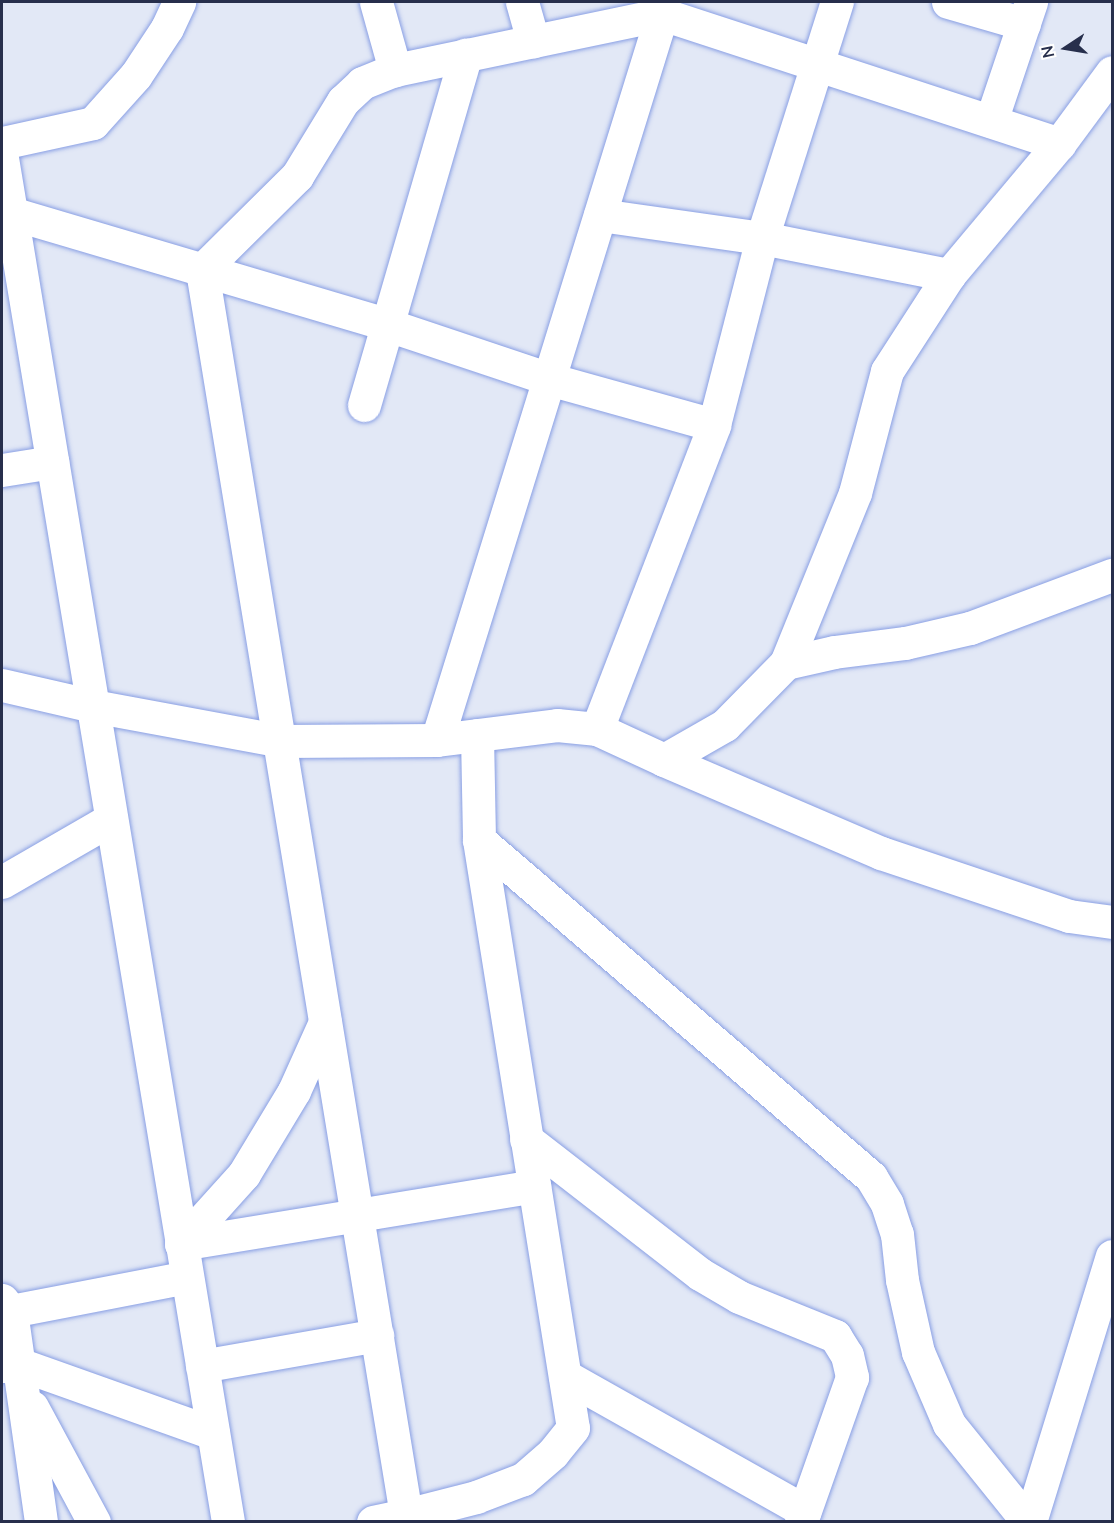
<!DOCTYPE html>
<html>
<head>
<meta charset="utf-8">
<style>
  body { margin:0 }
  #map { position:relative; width:1114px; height:1523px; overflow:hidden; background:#e2e8f6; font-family:"Nunito Sans",sans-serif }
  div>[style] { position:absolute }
  .roads { filter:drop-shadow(0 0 2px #899fe4) drop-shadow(0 0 2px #899fe4) }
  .minor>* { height:33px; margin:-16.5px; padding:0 16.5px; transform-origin:16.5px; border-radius:16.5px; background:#fff }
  span { translate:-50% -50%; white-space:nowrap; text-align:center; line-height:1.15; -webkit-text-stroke:6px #fff; paint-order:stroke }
  .frame { position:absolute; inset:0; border:3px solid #272f4c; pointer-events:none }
  .north { position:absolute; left:1036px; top:18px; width:60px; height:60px; -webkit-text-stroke:4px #fff; paint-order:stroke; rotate:258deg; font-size:16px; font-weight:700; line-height:24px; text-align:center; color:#272f4c }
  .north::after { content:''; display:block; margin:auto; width:21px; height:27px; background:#272f4c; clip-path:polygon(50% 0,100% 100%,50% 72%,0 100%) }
</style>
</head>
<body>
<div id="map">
  <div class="roads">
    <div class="minor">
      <i style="left:376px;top:2px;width:71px;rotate:74.4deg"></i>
      <i style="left:522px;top:2px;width:41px;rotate:74.2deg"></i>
      <i style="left:948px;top:2px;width:79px;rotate:16.1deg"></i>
      <i style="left:991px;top:121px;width:126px;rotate:-71.4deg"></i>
      <i style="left:2px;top:143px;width:93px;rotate:-12.4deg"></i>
      <i style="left:93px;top:123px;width:64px;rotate:-48.1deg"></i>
      <i style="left:136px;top:75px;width:56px;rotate:-56.6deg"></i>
      <i style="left:167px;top:28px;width:29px;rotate:-65deg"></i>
      <i style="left:2px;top:158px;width:1383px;rotate:80.59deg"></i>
      <i style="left:2px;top:215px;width:9px;rotate:-13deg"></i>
      <i style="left:11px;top:213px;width:393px;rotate:16.5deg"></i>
      <i style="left:388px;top:325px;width:170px;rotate:18.5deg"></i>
      <i style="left:549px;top:379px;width:171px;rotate:15.6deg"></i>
      <i style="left:600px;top:215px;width:164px;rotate:8.1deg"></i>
      <i style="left:762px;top:238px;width:191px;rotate:11.2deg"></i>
      <i style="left:364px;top:405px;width:365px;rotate:-73.8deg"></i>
      <i style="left:2px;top:470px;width:51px;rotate:-9.1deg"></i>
      <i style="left:786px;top:663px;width:183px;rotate:-67.9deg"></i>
      <i style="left:855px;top:493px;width:126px;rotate:-75.3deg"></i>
      <i style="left:887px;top:371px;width:114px;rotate:-57.1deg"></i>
      <i style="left:949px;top:275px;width:171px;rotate:-50deg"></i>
      <i style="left:1059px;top:144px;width:89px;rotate:-53.6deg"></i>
      <i style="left:2px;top:685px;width:93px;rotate:13deg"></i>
      <i style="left:93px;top:706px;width:191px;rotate:10.5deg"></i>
      <i style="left:281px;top:741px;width:156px;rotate:-0.4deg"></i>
      <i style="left:437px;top:740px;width:121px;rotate:-7.1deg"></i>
      <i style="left:557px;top:725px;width:40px;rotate:5.7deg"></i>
      <i style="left:597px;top:729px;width:74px;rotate:24.8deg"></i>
      <i style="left:664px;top:760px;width:70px;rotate:-29.8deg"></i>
      <i style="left:725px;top:725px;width:87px;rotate:-45.5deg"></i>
      <i style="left:786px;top:663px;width:49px;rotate:-12.9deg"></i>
      <i style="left:834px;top:652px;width:72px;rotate:-7.2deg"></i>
      <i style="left:905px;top:643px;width:67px;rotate:-13deg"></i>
      <i style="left:970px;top:628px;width:152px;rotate:-20.5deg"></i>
      <i style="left:597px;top:729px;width:326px;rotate:-68.9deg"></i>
      <i style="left:714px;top:425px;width:193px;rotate:-75.6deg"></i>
      <i style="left:762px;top:238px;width:248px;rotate:-72.4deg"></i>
      <i style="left:477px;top:735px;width:105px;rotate:88.9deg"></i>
      <i style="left:479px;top:840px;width:595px;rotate:80.92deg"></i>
      <i style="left:573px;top:1428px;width:32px;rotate:129deg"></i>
      <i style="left:553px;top:1453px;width:40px;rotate:139deg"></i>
      <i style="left:523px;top:1479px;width:50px;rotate:159deg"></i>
      <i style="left:476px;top:1497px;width:72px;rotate:165.6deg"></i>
      <i style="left:406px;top:1515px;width:1262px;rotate:-99.31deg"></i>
      <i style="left:202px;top:270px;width:134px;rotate:-44.7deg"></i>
      <i style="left:297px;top:176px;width:88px;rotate:-58.5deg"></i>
      <i style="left:343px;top:101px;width:26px;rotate:-43deg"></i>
      <i style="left:362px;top:83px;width:35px;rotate:-22deg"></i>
      <i style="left:395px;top:70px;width:273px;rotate:-11.8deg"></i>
      <i style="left:662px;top:14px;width:418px;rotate:18.1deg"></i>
      <i style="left:437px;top:740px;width:760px;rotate:-72.78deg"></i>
      <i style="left:662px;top:14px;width:13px;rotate:-108deg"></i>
      <i style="left:664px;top:760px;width:236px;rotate:23.2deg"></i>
      <i style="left:881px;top:853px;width:198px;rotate:18.5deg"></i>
      <i style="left:1069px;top:916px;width:43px;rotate:7.9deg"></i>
      <i style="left:479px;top:840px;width:517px;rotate:40.69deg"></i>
      <i style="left:871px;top:1177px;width:31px;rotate:59deg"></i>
      <i style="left:887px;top:1204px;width:32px;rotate:72deg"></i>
      <i style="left:897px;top:1234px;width:46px;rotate:83.8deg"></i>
      <i style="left:902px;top:1280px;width:74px;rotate:77.5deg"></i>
      <i style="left:918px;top:1352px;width:78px;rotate:66.7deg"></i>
      <i style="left:949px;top:1424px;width:126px;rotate:51.1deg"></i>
      <i style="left:2px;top:882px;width:126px;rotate:-30deg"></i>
      <i style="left:325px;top:1022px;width:76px;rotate:114.2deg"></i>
      <i style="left:294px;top:1091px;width:97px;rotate:121.1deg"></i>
      <i style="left:244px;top:1174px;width:94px;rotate:132deg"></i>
      <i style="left:181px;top:1244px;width:358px;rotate:-9.3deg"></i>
      <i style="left:526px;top:1139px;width:220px;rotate:37.8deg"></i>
      <i style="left:700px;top:1274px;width:45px;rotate:30.5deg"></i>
      <i style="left:739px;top:1297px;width:104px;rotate:22.1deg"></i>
      <i style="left:835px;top:1336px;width:22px;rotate:58deg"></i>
      <i style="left:847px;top:1355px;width:23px;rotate:77deg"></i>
      <i style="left:852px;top:1377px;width:154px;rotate:109.4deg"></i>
      <i style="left:2px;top:1300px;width:14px;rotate:51deg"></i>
      <i style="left:11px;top:1311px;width:213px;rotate:81.9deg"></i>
      <i style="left:11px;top:1311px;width:179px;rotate:-10.9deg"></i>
      <i style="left:2px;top:1366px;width:17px;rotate:-7deg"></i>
      <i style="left:19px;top:1364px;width:206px;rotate:19.6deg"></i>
      <i style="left:202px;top:1366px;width:178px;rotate:-10deg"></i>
      <i style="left:565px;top:1376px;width:275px;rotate:29.4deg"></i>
      <i style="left:32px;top:1407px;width:131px;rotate:61.7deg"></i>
      <i style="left:373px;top:1522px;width:34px;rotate:-12deg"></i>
      <i style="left:1030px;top:1522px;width:278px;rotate:-72.9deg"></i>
    </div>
  </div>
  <div class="frame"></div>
  <div class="north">N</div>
</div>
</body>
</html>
